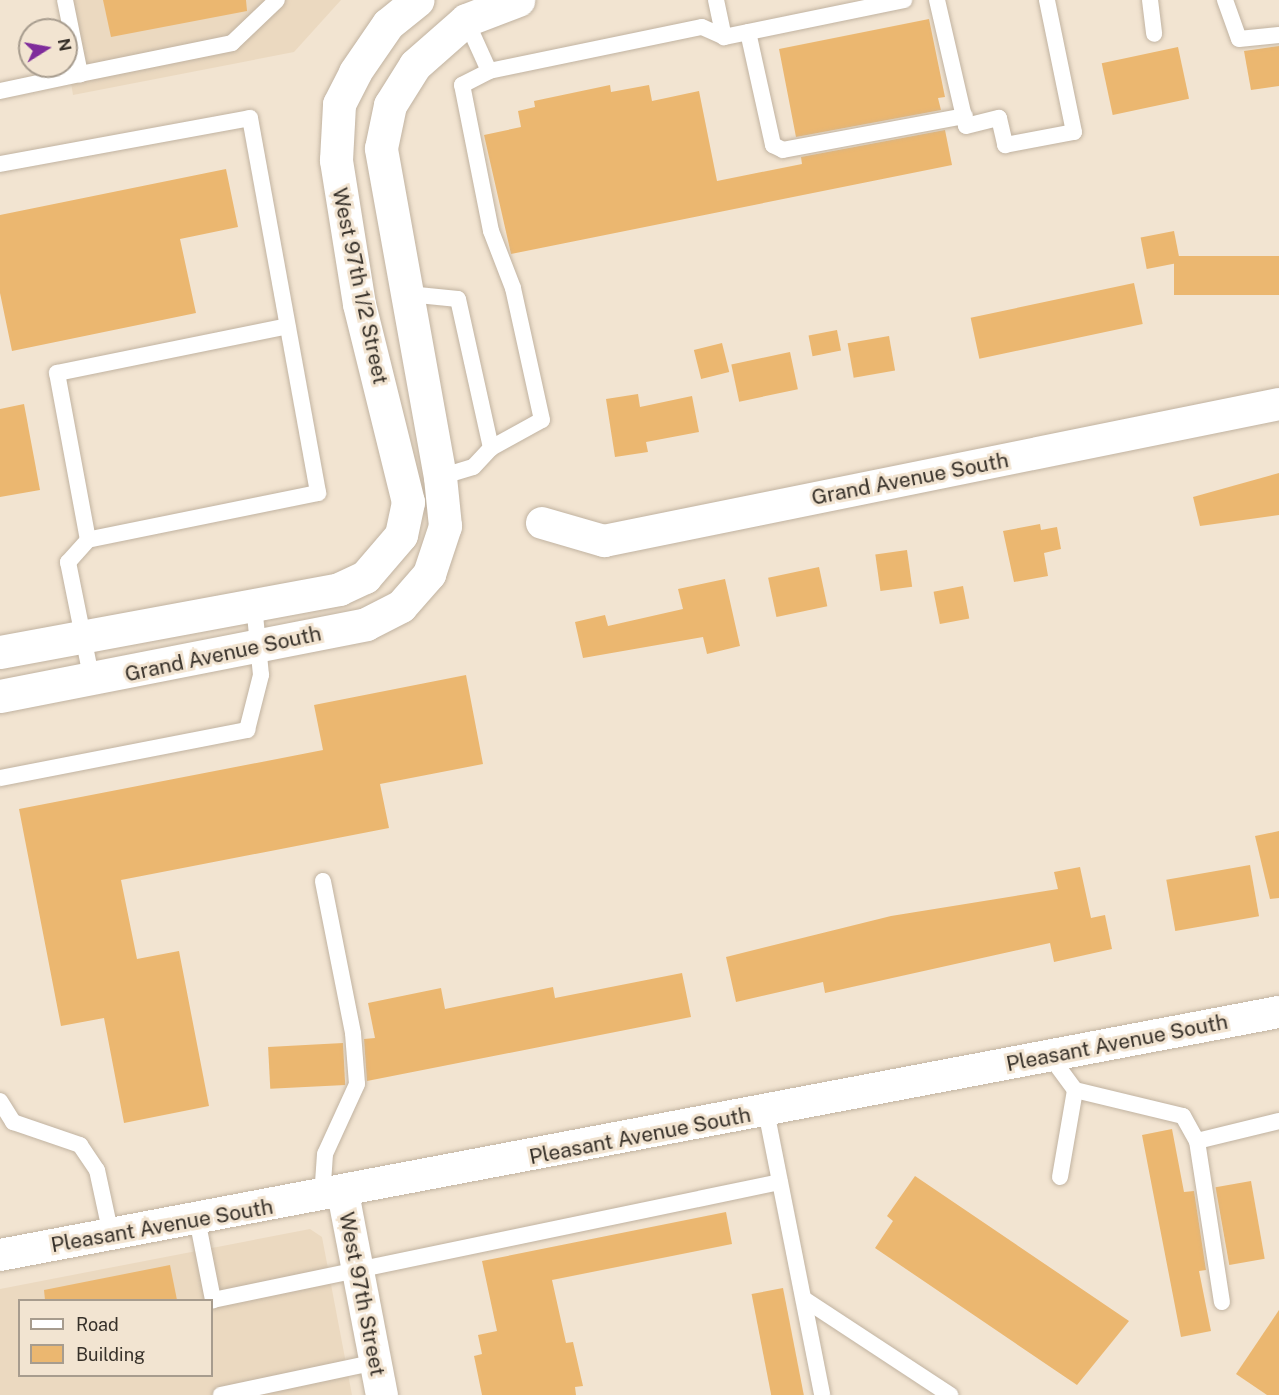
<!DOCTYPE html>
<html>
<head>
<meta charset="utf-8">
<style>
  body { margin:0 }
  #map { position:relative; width:1279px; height:1395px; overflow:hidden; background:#f2e4d1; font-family:"Public Sans",sans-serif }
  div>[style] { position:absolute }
  .built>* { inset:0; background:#ebd9c0 }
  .building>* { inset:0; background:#ebb770; transform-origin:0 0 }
  .roads { filter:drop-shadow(0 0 2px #c1b3a1) drop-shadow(0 0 2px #c1b3a1) }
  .service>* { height:16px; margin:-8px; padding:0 8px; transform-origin:8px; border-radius:8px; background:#fff }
  .minor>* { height:32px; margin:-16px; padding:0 16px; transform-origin:16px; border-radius:16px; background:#fff }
  .tertiary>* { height:33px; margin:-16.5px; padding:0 16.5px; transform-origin:16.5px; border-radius:16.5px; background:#fff }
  span { translate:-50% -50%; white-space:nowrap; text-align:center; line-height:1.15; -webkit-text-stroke:6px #f2e4d1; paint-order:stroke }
  .street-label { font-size:21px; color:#363029 }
  .legend { position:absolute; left:18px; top:1299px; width:195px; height:78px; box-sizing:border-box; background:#f2e4d1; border:2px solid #a79c8e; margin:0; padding:8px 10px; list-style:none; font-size:18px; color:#363029 }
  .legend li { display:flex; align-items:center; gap:12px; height:30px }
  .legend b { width:30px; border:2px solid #a79c8e }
  .north { position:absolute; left:18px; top:18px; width:60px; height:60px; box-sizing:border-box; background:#f2e4d1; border:2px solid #a79c8e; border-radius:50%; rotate:79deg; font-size:16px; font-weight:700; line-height:24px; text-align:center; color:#363029 }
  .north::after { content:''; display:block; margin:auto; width:21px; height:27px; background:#7f2c9b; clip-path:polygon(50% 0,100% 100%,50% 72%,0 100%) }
</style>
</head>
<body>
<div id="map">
  <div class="built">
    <i style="clip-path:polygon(58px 0,341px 0,294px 52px,73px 95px)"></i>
    <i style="clip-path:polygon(evenodd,310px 1229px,322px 1237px,352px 1395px,0 1395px,0 1289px,310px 1229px,20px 1300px,212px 1300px,212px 1376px,20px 1376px,20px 1300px)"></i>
  </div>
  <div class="building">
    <i style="clip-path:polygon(103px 0,246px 0,247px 11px,111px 37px)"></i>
    <i style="clip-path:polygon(929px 19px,945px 97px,938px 98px,941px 110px,796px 137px,779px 49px)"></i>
    <i style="clip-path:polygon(1279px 46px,1279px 86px,1251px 90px,1244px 51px)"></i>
    <i style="left:1178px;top:47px;width:53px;height:78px;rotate:78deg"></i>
    <i style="clip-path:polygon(610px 85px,611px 92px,649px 85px,652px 101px,699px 91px,717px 181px,802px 164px,801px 157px,945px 130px,952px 165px,511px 254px,484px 135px,521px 127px,518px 111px,535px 107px,534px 101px)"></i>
    <i style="clip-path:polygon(226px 169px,238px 227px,180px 239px,196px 313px,12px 351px,0 293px,0 215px)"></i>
    <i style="left:1174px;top:231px;width:32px;height:34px;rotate:79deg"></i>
    <i style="left:1279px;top:256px;width:39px;height:105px;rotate:90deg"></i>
    <i style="left:1134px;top:283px;width:42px;height:167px;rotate:78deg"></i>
    <i style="left:837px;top:330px;width:21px;height:29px;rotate:79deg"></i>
    <i style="left:889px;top:336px;width:35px;height:42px;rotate:80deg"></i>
    <i style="left:722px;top:343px;width:30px;height:29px;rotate:76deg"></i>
    <i style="left:790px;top:352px;width:38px;height:60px;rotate:78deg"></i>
    <i style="clip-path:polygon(638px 394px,640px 407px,692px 396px,699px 432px,646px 442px,648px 452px,615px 457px,606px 399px)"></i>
    <i style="clip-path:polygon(24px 404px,40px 490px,0 497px,0 409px)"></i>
    <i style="clip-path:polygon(1279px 473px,1279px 515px,1200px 526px,1193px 497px)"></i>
    <i style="clip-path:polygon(1040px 524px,1041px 530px,1057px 527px,1061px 549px,1044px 553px,1048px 576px,1014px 582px,1003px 531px)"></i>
    <i style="left:907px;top:550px;width:37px;height:32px;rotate:82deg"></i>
    <i style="left:819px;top:567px;width:40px;height:52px;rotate:78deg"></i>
    <i style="clip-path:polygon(725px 579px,740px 646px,707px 654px,703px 637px,583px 658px,575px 622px,605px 615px,608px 626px,683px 609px,678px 589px)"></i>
    <i style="left:963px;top:586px;width:33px;height:30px;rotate:79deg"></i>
    <i style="clip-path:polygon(466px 675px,483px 764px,380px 784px,389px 828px,121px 880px,137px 959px,179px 951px,209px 1106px,124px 1123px,104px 1018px,61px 1026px,19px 809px,323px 750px,314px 705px)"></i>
    <i style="clip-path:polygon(1279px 831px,1279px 898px,1270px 899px,1255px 836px)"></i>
    <i style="left:1250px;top:865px;width:52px;height:85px;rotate:80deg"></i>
    <i style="clip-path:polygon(1080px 867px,1091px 918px,1105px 915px,1112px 949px,1054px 962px,1050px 943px,825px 993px,823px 982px,736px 1002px,726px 957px,891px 916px,1058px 889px,1054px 872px)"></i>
    <i style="clip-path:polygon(682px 973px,691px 1017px,367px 1081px,364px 1039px,375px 1038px,368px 1003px,441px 988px,445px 1009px,553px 987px,555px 998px)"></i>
    <i style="left:343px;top:1043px;width:42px;height:75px;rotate:87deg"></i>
    <i style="clip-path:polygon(1172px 1129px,1184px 1192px,1194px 1191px,1206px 1270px,1199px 1271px,1211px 1331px,1181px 1337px,1142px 1135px)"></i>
    <i style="clip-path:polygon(915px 1176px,1129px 1321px,1077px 1385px,875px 1248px,893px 1221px,887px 1216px)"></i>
    <i style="left:1251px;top:1181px;width:79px;height:36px;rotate:80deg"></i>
    <i style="clip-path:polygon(726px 1212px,732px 1244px,552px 1280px,566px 1343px,573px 1342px,583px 1386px,575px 1387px,576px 1395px,482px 1395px,474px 1356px,482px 1354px,478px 1335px,497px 1331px,482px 1261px)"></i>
    <i style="clip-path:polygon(170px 1265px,177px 1300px,45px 1300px,44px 1290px)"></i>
    <i style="left:783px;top:1288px;width:109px;height:32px;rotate:79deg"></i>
    <i style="clip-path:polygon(1279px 1310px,1279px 1395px,1267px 1395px,1236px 1374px)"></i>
  </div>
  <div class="roads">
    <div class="service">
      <i style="left:65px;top:0;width:76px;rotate:78.5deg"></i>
      <i style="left:80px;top:74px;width:155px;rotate:-11.5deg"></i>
      <i style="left:232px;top:43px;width:62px;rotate:-43.7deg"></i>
      <i style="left:716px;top:0;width:38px;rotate:78deg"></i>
      <i style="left:937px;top:0;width:129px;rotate:77deg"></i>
      <i style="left:966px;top:126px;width:34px;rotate:-14deg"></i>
      <i style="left:999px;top:118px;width:28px;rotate:77deg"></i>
      <i style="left:1005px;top:145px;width:70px;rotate:-10.7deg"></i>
      <i style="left:1074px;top:132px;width:135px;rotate:-101.6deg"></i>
      <i style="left:1150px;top:0;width:34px;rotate:83deg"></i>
      <i style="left:1225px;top:0;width:41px;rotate:70.3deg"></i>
      <i style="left:1239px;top:39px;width:40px;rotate:-5.7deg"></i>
      <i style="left:466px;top:20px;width:56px;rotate:65.7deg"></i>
      <i style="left:748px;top:32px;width:116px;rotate:77.5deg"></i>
      <i style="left:773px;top:145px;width:11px;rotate:27deg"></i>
      <i style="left:783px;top:150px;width:185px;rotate:-10.6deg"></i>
      <i style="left:0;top:91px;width:82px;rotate:-12deg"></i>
      <i style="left:0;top:164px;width:254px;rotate:-10.4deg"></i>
      <i style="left:250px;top:118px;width:381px;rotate:79.7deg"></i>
      <i style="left:318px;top:493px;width:235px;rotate:168.5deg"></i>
      <i style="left:88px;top:540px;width:170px;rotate:-100.5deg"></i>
      <i style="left:57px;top:373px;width:235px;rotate:-11.5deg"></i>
      <i style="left:408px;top:294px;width:50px;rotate:5.7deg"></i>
      <i style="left:458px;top:299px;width:153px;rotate:77.5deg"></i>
      <i style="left:491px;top:448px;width:26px;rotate:133deg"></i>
      <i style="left:473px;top:467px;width:34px;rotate:163deg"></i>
      <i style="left:491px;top:448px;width:58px;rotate:-28.8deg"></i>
      <i style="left:542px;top:420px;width:135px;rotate:-102.4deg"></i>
      <i style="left:513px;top:288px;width:61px;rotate:-111.1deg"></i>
      <i style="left:491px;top:231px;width:149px;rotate:-101.2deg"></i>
      <i style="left:462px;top:85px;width:30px;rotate:-27deg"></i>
      <i style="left:489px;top:71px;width:217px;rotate:-11.7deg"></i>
      <i style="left:702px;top:27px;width:24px;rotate:24deg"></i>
      <i style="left:724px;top:37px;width:184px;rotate:-11.6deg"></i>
      <i style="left:88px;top:540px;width:30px;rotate:132deg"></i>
      <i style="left:68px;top:562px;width:121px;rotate:78.6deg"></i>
      <i style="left:0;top:778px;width:252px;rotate:-11deg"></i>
      <i style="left:247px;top:730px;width:57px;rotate:-75.7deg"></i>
      <i style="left:261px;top:675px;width:70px;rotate:-95.7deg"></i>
      <i style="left:1050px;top:1056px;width:42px;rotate:53.7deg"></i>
      <i style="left:1075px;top:1090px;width:111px;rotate:13.5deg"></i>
      <i style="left:1183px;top:1116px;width:29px;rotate:61deg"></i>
      <i style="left:1197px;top:1141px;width:163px;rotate:81.2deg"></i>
      <i style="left:0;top:1101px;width:25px;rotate:58deg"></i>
      <i style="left:13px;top:1122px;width:71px;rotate:18.9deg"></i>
      <i style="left:80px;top:1145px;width:30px;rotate:56deg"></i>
      <i style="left:97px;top:1170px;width:66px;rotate:77.8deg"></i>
      <i style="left:766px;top:1111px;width:289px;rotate:78.8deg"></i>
      <i style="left:1197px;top:1141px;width:84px;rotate:-13.7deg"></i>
      <i style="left:1060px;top:1177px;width:88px;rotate:-80.2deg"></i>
      <i style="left:322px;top:1197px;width:43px;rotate:-86deg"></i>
      <i style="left:325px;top:1154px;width:77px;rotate:-65.4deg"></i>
      <i style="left:357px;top:1084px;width:51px;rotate:-94.5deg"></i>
      <i style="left:353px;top:1033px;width:155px;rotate:-101.2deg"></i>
      <i style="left:197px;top:1219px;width:83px;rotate:78.8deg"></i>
      <i style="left:213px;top:1300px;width:579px;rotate:-11.76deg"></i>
      <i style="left:804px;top:1299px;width:175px;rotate:33.3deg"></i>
      <i style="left:221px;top:1395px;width:158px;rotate:-12deg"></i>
    </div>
    <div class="minor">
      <i style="left:542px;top:523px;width:65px;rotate:16.2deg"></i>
      <i style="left:604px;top:541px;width:689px;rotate:-11.47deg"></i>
      <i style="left:343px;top:1193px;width:206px;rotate:79.1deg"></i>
      <i style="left:0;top:1255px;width:1302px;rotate:-10.76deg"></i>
    </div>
    <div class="tertiary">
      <i style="left:0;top:652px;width:345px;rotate:-10.5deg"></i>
      <i style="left:339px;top:589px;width:29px;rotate:-25deg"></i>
      <i style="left:365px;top:577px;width:55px;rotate:-49.4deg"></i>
      <i style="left:401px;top:535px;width:34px;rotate:-78deg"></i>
      <i style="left:408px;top:502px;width:204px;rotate:-103.9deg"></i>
      <i style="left:359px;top:304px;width:146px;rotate:-99.1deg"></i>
      <i style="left:336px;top:160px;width:56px;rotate:-86.9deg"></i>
      <i style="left:339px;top:104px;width:36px;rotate:-63deg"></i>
      <i style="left:355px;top:72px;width:58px;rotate:-55.5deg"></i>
      <i style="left:388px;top:24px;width:38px;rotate:-39deg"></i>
      <i style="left:0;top:696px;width:373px;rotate:-11.1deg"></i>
      <i style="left:366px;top:624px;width:39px;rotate:-27deg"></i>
      <i style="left:401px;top:606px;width:43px;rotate:-48.8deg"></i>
      <i style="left:429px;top:574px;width:51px;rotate:-71.6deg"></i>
      <i style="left:445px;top:526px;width:49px;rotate:-95.8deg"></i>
      <i style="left:440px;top:477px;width:334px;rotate:-100.2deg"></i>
      <i style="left:381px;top:148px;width:44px;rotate:-78.2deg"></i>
      <i style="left:390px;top:105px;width:47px;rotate:-58deg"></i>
      <i style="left:415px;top:65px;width:68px;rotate:-41.4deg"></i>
      <i style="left:466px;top:20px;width:56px;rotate:-21deg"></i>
    </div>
  </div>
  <div class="street-label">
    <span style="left:360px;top:286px;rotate:78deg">West 97th 1/2 Street</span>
    <span style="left:910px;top:479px;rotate:-11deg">Grand Avenue South</span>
    <span style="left:223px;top:654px;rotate:-12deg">Grand Avenue South</span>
    <span style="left:1117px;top:1043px;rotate:-11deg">Pleasant Avenue South</span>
    <span style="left:640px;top:1136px;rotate:-11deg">Pleasant Avenue South</span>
    <span style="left:162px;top:1226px;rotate:-10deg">Pleasant Avenue South</span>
    <span style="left:362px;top:1294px;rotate:79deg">West 97th Street</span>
  </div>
  <ul class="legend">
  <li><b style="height:8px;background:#fff"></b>Road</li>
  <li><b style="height:16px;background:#ebb770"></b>Building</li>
  </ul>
  <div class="north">N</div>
</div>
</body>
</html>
